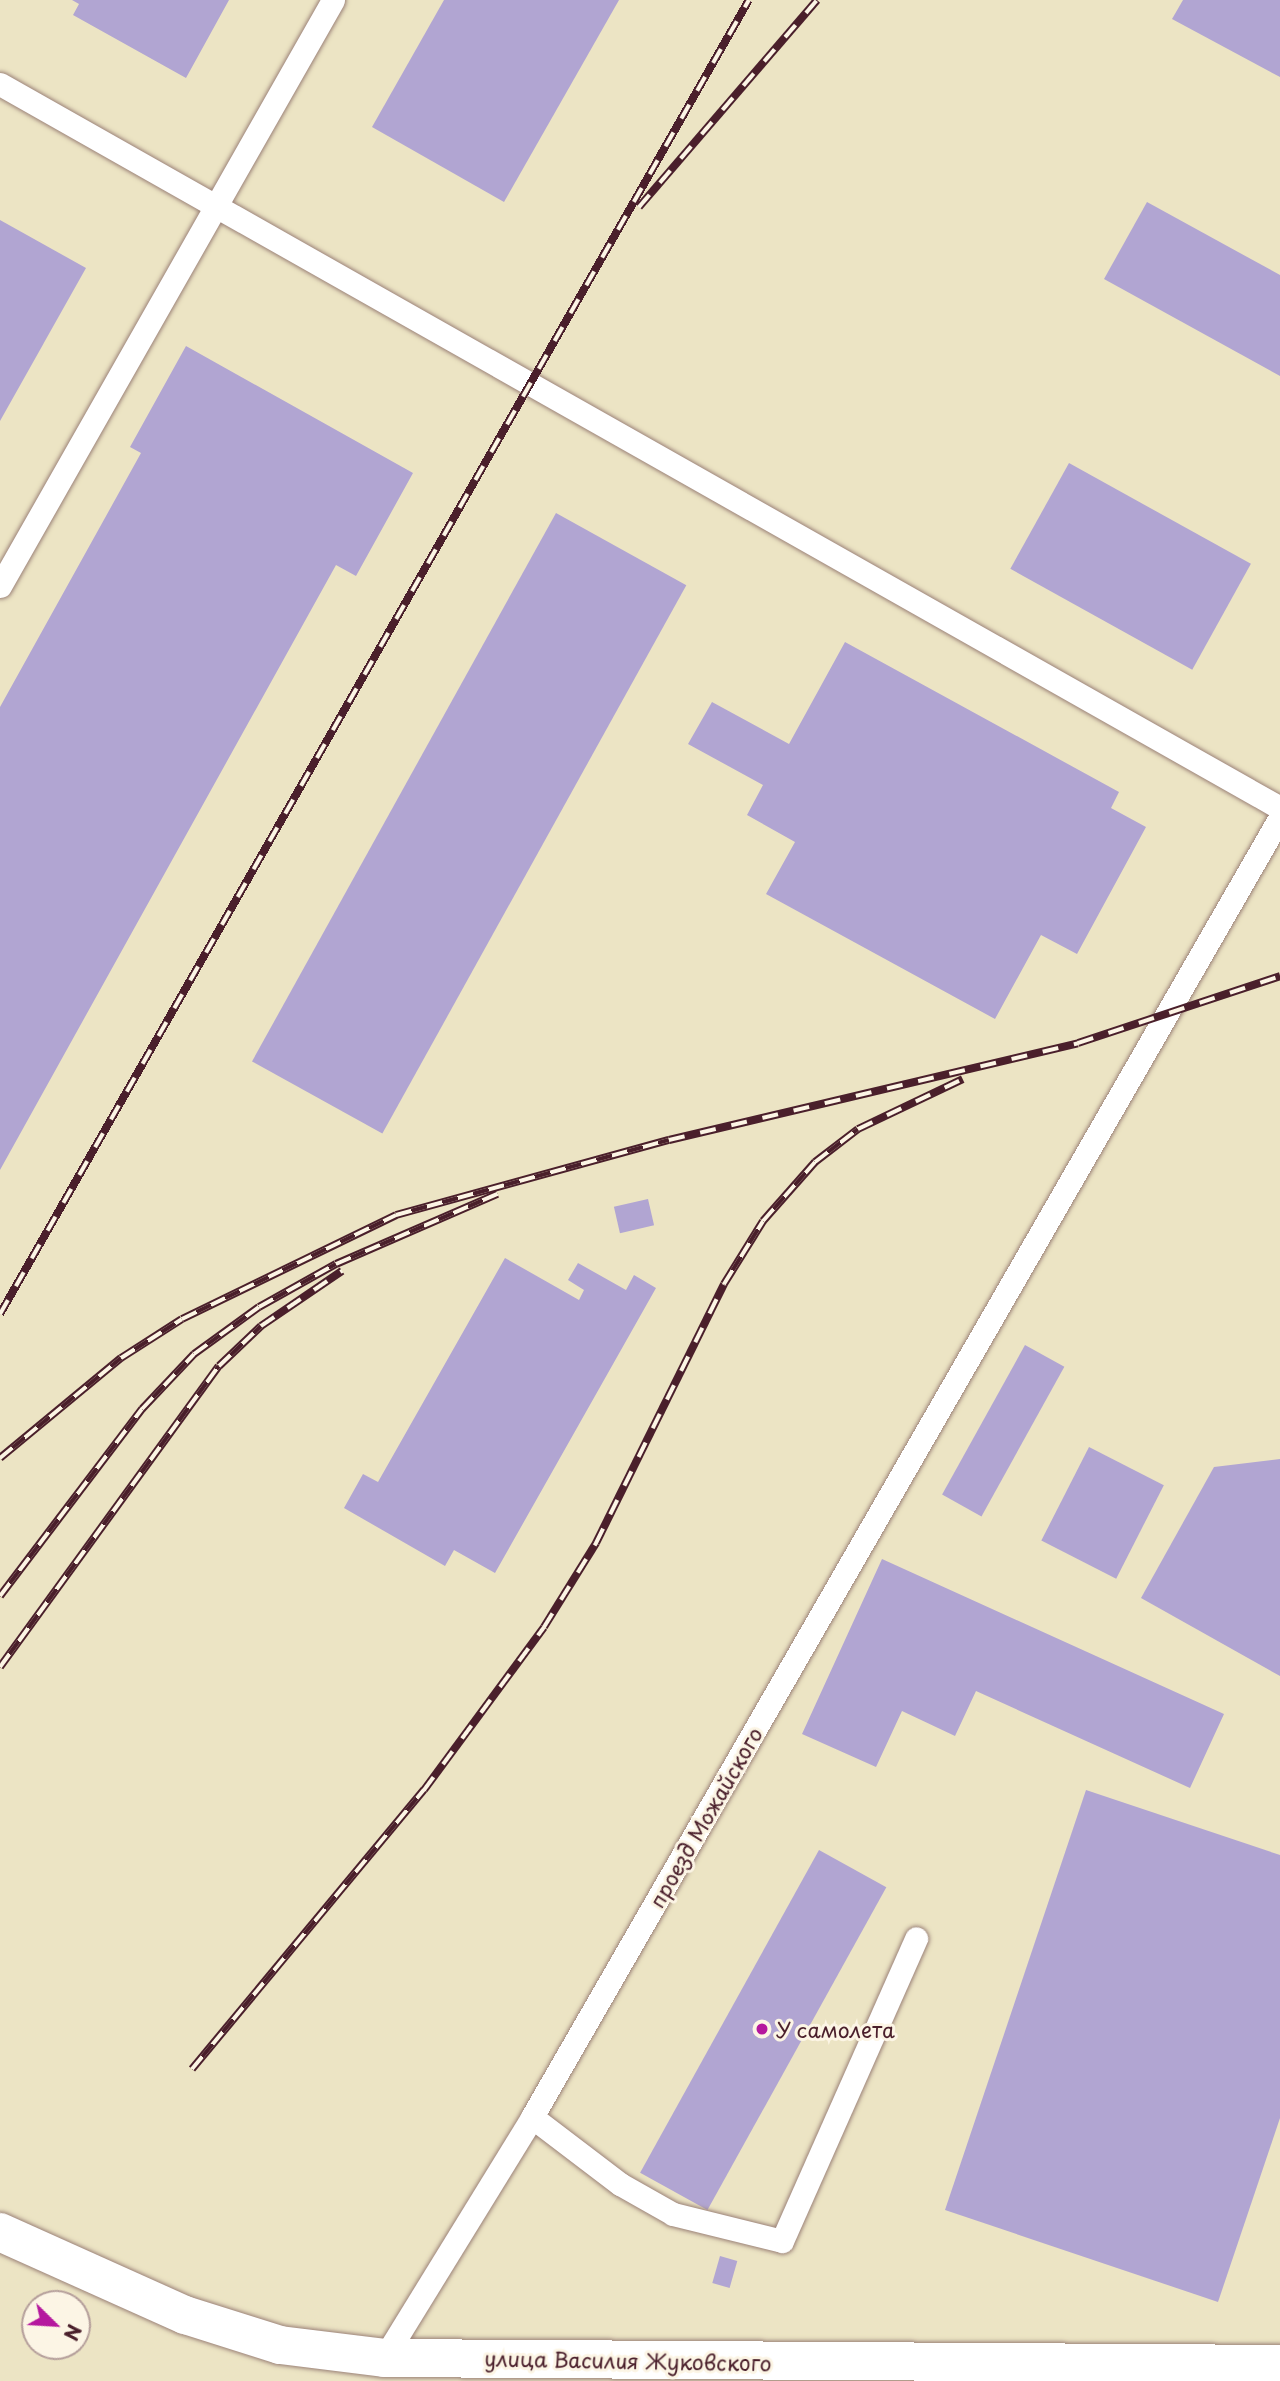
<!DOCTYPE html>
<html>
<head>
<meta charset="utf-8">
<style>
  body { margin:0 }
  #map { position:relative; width:1280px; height:2381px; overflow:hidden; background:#ece4c4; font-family:"Playpen Sans",sans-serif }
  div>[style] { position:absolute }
  .building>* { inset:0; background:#b1a5d2; transform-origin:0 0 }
  .roads { filter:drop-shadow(0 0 2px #9b8278) drop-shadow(0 0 2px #9b8278) }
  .lane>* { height:23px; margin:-11.5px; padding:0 11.5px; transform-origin:11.5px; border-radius:11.5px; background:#fff }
  .secondary>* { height:38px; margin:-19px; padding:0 19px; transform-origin:19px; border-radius:19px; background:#fff }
  .rail>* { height:8px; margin-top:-4px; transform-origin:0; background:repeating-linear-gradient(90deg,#fcf5e5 0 16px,#4a1f2b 0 32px); box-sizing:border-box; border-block:2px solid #4a1f2b }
  .dots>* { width:19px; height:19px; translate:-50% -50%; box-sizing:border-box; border:4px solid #fcf5e5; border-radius:50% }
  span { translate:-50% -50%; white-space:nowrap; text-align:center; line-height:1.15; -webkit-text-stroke:6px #fcf5e5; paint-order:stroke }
  .street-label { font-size:21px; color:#4a1f2b }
  .poi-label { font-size:21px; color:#4a1f2b }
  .left { translate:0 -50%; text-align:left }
  .north { position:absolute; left:21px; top:2290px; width:70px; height:70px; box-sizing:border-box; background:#fcf5e5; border:2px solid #b59f9b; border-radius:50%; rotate:114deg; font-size:19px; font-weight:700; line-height:28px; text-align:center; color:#4a1f2b }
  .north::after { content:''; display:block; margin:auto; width:24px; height:32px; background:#b5179e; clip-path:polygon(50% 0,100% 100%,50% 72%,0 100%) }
</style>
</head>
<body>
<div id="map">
  <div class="building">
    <i style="clip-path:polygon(72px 0,229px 0,186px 78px,73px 15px,79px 4px)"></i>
    <i style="clip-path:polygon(444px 0,619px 0,504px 202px,372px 127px)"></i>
    <i style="clip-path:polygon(1183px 0,1280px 0,1280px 77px,1172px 19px)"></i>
    <i style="clip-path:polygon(1147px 202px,1280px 275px,1280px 376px,1104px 279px)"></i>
    <i style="clip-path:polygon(0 220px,86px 268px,0 421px)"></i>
    <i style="clip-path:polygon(186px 346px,413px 473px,356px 576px,336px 565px,0 1170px,0 707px,141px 453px,130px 447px)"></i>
    <i style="left:1069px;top:463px;width:208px;height:121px;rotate:29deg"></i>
    <i style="left:556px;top:513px;width:149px;height:627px;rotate:29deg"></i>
    <i style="clip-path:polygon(845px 642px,1119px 792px,1111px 808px,1146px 827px,1077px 954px,1041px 935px,995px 1019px,766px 894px,795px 842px,747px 815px,763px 785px,688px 744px,712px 702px,789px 744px)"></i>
    <i style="left:648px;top:1199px;width:27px;height:35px;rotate:77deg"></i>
    <i style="clip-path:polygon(505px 1258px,579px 1300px,584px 1290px,568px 1280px,578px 1263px,626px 1290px,634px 1275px,656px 1288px,495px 1573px,454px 1550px,445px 1566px,344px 1508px,363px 1474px,378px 1482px)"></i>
    <i style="left:1025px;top:1345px;width:45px;height:171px;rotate:29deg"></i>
    <i style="left:1089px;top:1447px;width:84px;height:105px;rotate:27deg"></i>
    <i style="clip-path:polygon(1280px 1459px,1280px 1676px,1141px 1598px,1214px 1467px)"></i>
    <i style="clip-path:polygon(882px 1559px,1224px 1714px,1190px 1788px,976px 1691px,955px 1736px,902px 1711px,876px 1767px,802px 1734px)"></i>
    <i style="clip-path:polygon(1086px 1790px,1280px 1855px,1280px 2118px,1218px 2302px,945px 2210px)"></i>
    <i style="left:819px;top:1850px;width:77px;height:369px;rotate:29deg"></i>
    <i style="left:720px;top:2256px;width:18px;height:28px;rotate:16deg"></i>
  </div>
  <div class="roads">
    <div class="lane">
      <i style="left:0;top:84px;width:1471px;rotate:29.49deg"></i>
      <i style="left:0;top:586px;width:674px;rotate:-60.39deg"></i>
      <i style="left:532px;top:2117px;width:111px;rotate:37.3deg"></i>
      <i style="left:620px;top:2184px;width:61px;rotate:29.5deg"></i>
      <i style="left:673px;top:2214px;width:112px;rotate:13.9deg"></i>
      <i style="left:782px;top:2241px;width:331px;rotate:-66.1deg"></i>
      <i style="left:384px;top:2358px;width:283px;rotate:-58.4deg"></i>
      <i style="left:532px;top:2117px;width:1500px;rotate:-60.08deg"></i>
    </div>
    <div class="secondary">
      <i style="left:0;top:2232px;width:203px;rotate:24.2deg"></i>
      <i style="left:185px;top:2315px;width:100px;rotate:17.5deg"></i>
      <i style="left:280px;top:2345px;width:105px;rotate:7.1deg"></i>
      <i style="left:384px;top:2358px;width:896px;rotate:0.38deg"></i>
    </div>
  </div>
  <div class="rail">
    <i style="left:639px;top:207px;width:273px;rotate:-49.3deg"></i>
    <i style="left:0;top:1314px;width:1512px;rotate:-60.32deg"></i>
    <i style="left:0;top:1458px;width:157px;rotate:-39.6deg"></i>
    <i style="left:121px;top:1358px;width:72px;rotate:-32.6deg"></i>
    <i style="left:182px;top:1319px;width:238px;rotate:-25.9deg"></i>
    <i style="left:396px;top:1215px;width:283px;rotate:-15.4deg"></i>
    <i style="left:669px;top:1140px;width:420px;rotate:-13.3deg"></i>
    <i style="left:1078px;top:1043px;width:213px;rotate:-18.3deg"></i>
    <i style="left:0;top:1596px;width:235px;rotate:-52.8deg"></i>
    <i style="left:142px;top:1409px;width:76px;rotate:-46.6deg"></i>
    <i style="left:194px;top:1354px;width:80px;rotate:-35.9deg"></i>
    <i style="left:259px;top:1307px;width:88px;rotate:-29.2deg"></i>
    <i style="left:336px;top:1264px;width:176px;rotate:-23.5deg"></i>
    <i style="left:0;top:1667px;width:372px;rotate:-54deg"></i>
    <i style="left:219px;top:1366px;width:58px;rotate:-43.6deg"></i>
    <i style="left:261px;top:1326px;width:98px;rotate:-34.2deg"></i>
    <i style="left:192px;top:2069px;width:363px;rotate:-50.3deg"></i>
    <i style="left:424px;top:1790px;width:202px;rotate:-53.6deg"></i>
    <i style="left:544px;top:1627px;width:99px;rotate:-58.2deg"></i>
    <i style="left:596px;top:1543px;width:289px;rotate:-63.7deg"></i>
    <i style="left:724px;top:1284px;width:74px;rotate:-58.2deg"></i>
    <i style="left:763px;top:1221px;width:79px;rotate:-48.6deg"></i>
    <i style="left:815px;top:1162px;width:54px;rotate:-37.5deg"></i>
    <i style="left:858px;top:1129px;width:116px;rotate:-25.5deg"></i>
  </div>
  <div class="dots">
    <i style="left:762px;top:2029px;background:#b5179e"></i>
  </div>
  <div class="street-label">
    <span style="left:705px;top:1817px;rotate:-60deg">проезд Можайского</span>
    <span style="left:628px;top:2360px;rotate:1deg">улица Василия Жуковского</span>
  </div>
  <div class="poi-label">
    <span class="left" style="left:776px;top:2029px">У самолета</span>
  </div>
  <div class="north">N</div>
</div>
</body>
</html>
